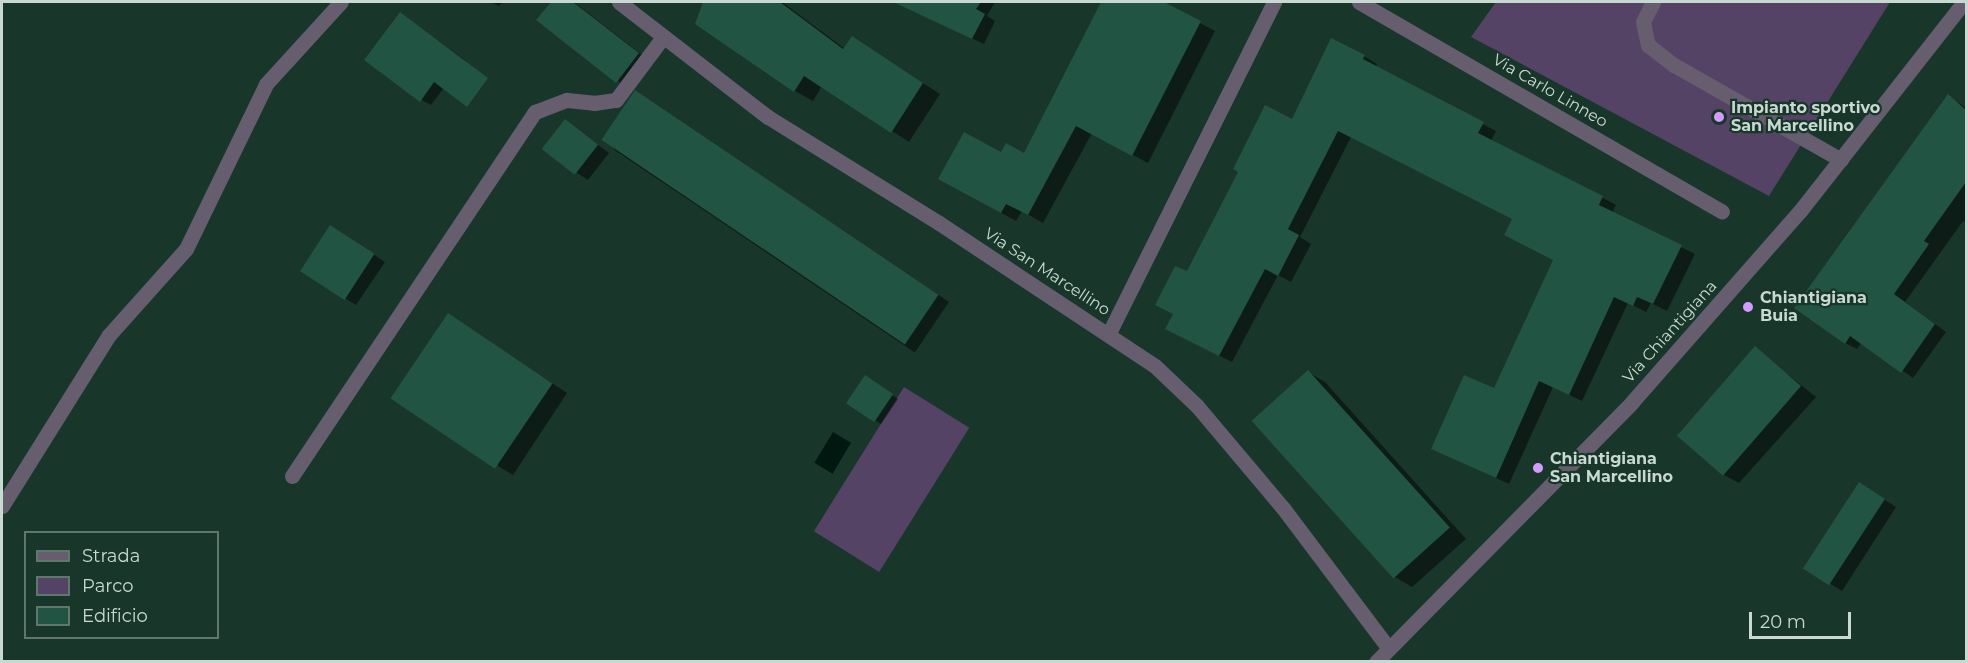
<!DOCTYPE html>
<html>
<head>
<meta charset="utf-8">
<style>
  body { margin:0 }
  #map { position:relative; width:1968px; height:663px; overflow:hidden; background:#19362b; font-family:Montserrat,sans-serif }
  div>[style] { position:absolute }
  .green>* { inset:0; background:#544364; transform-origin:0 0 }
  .water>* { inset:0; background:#001810; transform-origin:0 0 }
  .shadow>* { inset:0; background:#0007; transform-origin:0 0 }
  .building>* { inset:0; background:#215442; transform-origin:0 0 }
  .minor>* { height:15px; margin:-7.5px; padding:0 7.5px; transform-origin:7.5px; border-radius:7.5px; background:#665e6f }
  .dots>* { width:16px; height:16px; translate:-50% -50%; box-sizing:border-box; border:3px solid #19362b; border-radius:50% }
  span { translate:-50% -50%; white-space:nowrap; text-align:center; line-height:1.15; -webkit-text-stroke:4.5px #19362b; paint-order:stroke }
  .street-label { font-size:16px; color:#c8d9d1 }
  .poi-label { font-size:16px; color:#c8d9d1; font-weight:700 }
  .left { translate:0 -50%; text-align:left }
  .frame { position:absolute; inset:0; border:3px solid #c8d9d1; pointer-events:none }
  .legend { position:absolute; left:24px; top:531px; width:195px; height:108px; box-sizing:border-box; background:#19362b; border:2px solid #5f776d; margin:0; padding:8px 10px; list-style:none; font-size:18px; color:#c8d9d1 }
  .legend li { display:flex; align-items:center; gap:12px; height:30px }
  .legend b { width:30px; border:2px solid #5f776d }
  .scale { position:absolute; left:1749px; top:612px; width:102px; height:27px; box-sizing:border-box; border:3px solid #c8d9d1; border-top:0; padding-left:8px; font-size:18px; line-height:21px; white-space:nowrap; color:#c8d9d1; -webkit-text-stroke:4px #19362b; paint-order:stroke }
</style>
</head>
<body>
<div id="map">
  <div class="green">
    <i style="clip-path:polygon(1496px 2px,1890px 2px,1769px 196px,1471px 37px)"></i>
    <i style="left:904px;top:387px;width:77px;height:170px;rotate:32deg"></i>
  </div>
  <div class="water">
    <i style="left:833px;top:432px;width:21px;height:36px;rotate:31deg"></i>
  </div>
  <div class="shadow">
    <i style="clip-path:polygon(491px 2px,503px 2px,499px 6px)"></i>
    <i style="clip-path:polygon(553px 2px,574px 2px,650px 61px,629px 89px,538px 20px)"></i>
    <i style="clip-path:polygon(705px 2px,782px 2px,845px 49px,870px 49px,940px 94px,909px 142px,822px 86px,813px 101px,795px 91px,697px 23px)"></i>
    <i style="clip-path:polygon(894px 2px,995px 2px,987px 16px,995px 21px,984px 44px)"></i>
    <i style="clip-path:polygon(1103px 2px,1161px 2px,1215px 31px,1148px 163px,1092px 133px,1043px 223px,1022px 211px,1016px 221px,955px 187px,1001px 154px,1025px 155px)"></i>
    <i style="clip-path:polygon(401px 14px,465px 60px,431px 105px,414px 96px)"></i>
    <i style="clip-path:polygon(1364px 56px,1377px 64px,1375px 68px,1496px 131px,1491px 141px,1603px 198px,1616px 205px,1612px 213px,1695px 254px,1667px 311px,1651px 303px,1646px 312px,1628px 303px,1582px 401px,1553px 387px,1509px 484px,1446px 455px,1495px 390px,1555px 260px,1514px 219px,1351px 137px,1300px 237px,1311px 244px,1291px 282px,1278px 275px,1232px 362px,1180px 336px,1175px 314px,1187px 273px,1292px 121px)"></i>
    <i style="clip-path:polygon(1949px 96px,1966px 108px,1966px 223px,1963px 221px,1905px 302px,1946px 332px,1913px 378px,1862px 342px,1857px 349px,1845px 343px)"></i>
    <i style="left:648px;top:99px;width:363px;height:61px;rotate:34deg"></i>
    <i style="clip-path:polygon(565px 121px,609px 153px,588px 180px,577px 173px)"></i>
    <i style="clip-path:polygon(342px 233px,385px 262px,356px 305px,345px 298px)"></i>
    <i style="clip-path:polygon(462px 324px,567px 393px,513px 475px,498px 466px)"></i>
    <i style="clip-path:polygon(1755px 348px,1816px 397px,1739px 483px,1722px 474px)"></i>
    <i style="clip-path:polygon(1308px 372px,1325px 382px,1466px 539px,1412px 587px,1395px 577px)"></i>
    <i style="clip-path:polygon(871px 381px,898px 399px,881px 424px,848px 403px)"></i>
    <i style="clip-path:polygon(1871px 491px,1896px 507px,1842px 591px,1805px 568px)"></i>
  </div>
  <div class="building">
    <i style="clip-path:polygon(551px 2px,573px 2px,639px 53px,616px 83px,536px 20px)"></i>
    <i style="clip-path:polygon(703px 2px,780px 2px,843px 49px,852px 36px,923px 83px,891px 133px,804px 76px,794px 92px,695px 24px)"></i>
    <i style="clip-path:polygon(893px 2px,981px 2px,976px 9px,985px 14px,972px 39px)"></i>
    <i style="clip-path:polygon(1101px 2px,1164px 2px,1201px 21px,1132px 156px,1076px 126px,1028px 215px,1006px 204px,1001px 213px,938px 179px,964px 132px,1001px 152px,1006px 143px,1024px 153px)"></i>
    <i style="clip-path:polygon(400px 12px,488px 78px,467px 107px,434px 82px,420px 102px,364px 60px)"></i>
    <i style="clip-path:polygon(1331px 38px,1365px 55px,1363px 59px,1484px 122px,1478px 133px,1603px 196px,1599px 205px,1682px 245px,1653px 304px,1637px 297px,1633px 306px,1614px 297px,1569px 395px,1539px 381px,1496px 478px,1431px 449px,1464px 375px,1494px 388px,1553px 260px,1504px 235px,1512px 219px,1338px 131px,1288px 229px,1299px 235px,1278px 276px,1265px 269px,1219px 356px,1165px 329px,1173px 314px,1155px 305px,1175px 266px,1187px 271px,1238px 172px,1233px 169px,1265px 105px,1292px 119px)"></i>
    <i style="left:635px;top:90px;width:366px;height:60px;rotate:34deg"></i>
    <i style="clip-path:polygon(1948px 94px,1966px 110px,1966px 182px,1924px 241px,1929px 244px,1894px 294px,1935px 324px,1901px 373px,1850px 336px,1845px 344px,1794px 308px)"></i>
    <i style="left:565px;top:119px;width:42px;height:38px;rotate:38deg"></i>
    <i style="left:330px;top:225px;width:53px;height:55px;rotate:33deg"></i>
    <i style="left:448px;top:313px;width:126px;height:103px;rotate:34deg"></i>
    <i style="left:1755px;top:346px;width:61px;height:119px;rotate:41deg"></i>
    <i style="left:1308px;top:370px;width:212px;height:76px;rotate:48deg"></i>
    <i style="left:865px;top:375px;width:34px;height:34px;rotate:34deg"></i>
    <i style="left:1859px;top:482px;width:31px;height:103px;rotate:33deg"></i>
  </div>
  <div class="minor">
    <i style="left:619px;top:2px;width:188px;rotate:37.7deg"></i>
    <i style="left:768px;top:117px;width:201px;rotate:31.8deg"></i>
    <i style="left:939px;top:223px;width:259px;rotate:33.5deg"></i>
    <i style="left:1155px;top:366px;width:58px;rotate:43.6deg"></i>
    <i style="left:1197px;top:406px;width:133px;rotate:49.9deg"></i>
    <i style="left:1283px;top:508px;width:173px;rotate:53deg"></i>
    <i style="left:1359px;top:2px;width:419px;rotate:30deg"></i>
    <i style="left:1653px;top:2px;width:22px;rotate:117deg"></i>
    <i style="left:1643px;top:22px;width:24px;rotate:78deg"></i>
    <i style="left:1648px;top:45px;width:33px;rotate:38deg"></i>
    <i style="left:1674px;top:65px;width:192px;rotate:29.6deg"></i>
    <i style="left:1109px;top:333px;width:370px;rotate:-63.5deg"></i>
    <i style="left:292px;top:476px;width:438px;rotate:-56.3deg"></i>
    <i style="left:535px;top:112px;width:34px;rotate:-21deg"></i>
    <i style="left:567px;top:100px;width:27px;rotate:6deg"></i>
    <i style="left:594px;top:103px;width:22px;rotate:-8deg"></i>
    <i style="left:616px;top:100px;width:79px;rotate:-53.3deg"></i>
    <i style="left:2px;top:506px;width:202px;rotate:-58deg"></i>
    <i style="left:109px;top:335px;width:115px;rotate:-48.2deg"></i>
    <i style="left:186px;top:249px;width:183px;rotate:-64.1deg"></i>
    <i style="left:266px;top:84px;width:111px;rotate:-47.6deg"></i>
    <i style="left:1376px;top:662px;width:365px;rotate:-45.4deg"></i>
    <i style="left:1632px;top:402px;width:254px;rotate:-48.7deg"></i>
    <i style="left:1800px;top:211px;width:266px;rotate:-51.9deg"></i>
  </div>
  <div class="dots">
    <i style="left:1719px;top:117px;background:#d09dfe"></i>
    <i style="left:1748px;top:307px;background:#d09dfe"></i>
    <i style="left:1538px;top:468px;background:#d09dfe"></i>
  </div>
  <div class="street-label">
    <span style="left:1550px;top:91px;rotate:30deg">Via Carlo Linneo</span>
    <span style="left:1047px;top:272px;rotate:33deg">Via San Marcellino</span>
    <span style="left:1670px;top:332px;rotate:-48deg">Via Chiantigiana</span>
  </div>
  <div class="poi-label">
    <span class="left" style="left:1731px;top:117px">Impianto sportivo<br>San Marcellino</span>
    <span class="left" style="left:1760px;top:307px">Chiantigiana<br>Buia</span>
    <span class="left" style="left:1550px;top:468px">Chiantigiana<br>San Marcellino</span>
  </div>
  <div class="frame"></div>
  <ul class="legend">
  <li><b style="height:8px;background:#665e6f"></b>Strada</li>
  <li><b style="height:16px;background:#544364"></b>Parco</li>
  <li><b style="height:16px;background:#215442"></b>Edificio</li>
  </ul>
  <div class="scale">20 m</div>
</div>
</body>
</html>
